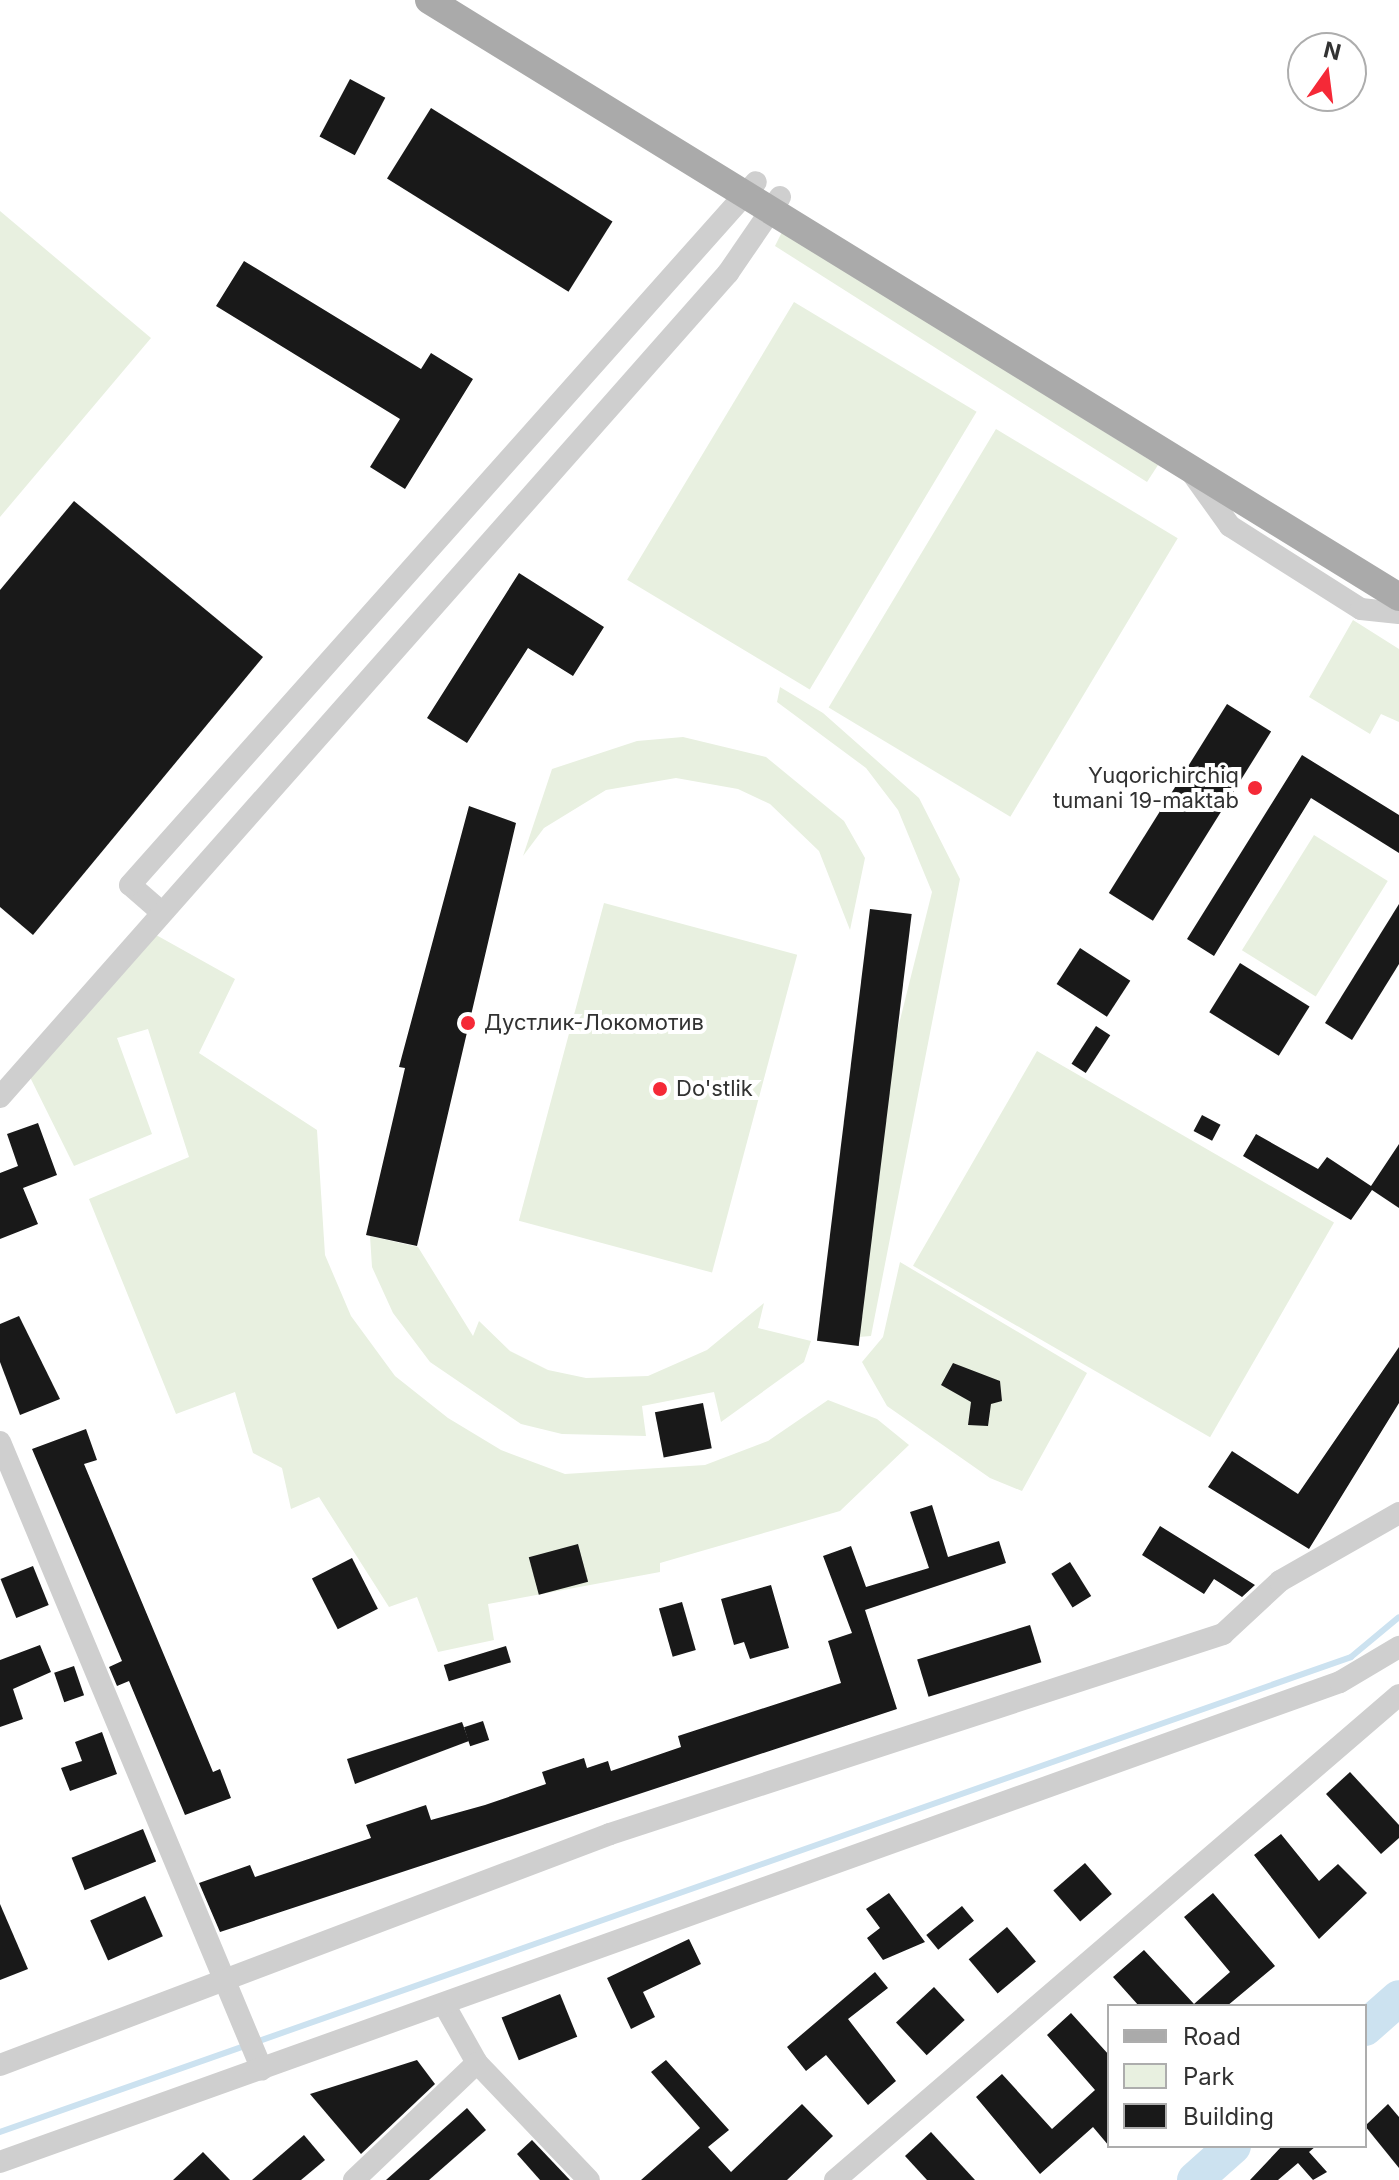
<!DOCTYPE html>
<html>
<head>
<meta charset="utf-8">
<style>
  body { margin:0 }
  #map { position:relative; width:1399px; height:2180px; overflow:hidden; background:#fff; font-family:Inter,sans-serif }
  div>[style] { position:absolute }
  .green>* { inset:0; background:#e8f0e0; transform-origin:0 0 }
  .stream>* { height:6px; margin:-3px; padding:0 3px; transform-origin:3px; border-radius:3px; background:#cce2f0 }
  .river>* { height:36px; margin:-18px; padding:0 18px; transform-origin:18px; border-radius:18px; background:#cce2f0 }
  .building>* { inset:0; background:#191919; transform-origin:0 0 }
  .minor>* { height:22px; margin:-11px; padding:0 11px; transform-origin:11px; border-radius:11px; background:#cfcfcf }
  .major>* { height:28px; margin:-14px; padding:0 14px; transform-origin:14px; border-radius:14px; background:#aaa }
  .dots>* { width:22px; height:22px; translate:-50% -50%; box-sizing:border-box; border:4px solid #fff; border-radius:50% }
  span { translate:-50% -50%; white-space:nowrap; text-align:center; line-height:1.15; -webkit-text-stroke:8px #fff; paint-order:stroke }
  .poi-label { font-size:22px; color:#323232 }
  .right { translate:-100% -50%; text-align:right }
  .left { translate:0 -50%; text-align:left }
  .legend { position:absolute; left:1107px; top:2004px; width:260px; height:144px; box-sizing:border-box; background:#fff; border:2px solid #adadad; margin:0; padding:10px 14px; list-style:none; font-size:24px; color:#323232 }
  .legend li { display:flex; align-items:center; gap:16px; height:40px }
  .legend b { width:40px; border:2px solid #adadad }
  .north { position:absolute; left:1287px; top:32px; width:80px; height:80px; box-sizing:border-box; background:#fff; border:2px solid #adadad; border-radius:50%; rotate:14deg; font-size:22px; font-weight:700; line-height:32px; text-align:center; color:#323232 }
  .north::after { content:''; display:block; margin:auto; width:28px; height:36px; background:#f52937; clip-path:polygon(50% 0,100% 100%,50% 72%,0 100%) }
</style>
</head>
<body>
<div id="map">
  <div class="green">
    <i style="clip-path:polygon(0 211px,151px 338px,0 517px)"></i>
    <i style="clip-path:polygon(782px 232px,1158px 465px,1147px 482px,775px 246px)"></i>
    <i style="left:794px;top:302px;width:213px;height:324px;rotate:31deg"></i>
    <i style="left:996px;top:429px;width:212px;height:325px;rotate:31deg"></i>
    <i style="clip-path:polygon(1353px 620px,1399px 649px,1399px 722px,1381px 714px,1370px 734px,1309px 697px)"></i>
    <i style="clip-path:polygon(780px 687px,823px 713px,919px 798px,960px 879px,871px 1336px,820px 1340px,932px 892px,898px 810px,866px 768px,777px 702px)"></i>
    <i style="clip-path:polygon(683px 737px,766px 757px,844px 821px,865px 858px,850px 930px,819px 851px,770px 804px,738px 789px,676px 778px,606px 790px,544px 828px,523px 856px,552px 769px,637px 741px)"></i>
    <i style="left:1314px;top:835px;width:87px;height:136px;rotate:32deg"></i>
    <i style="left:604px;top:903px;width:200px;height:329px;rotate:15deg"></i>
    <i style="clip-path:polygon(140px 926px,235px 979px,199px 1053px,317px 1130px,325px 1255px,351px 1316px,395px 1376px,448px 1418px,501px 1450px,565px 1474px,705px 1465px,768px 1441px,828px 1400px,877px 1419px,909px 1445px,840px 1511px,660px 1563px,660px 1572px,488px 1604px,494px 1640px,438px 1652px,417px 1597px,389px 1607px,319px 1497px,291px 1509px,282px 1468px,253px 1453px,235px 1392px,176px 1414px,89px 1199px,189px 1157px,148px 1029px,117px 1038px,152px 1134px,74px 1166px,23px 1063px)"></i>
    <i style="left:1037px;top:1051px;width:343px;height:248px;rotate:30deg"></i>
    <i style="clip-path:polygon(370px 1236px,418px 1247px,473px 1336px,479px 1321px,510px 1351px,548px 1370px,586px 1378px,648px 1376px,707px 1350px,764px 1303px,758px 1328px,811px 1341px,804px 1362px,721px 1422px,714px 1392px,642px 1406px,646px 1436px,562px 1434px,521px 1424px,430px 1362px,393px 1313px,372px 1267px)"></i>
    <i style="clip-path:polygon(900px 1262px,1087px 1373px,1022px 1491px,990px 1478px,887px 1406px,862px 1362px,883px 1337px)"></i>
  </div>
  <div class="stream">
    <i style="left:0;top:2132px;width:1432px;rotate:-19.37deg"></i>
    <i style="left:1351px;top:1657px;width:62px;rotate:-39.8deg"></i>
  </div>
  <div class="river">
    <i style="left:1365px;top:2028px;width:45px;rotate:-41.4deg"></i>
    <i style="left:1195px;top:2180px;width:51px;rotate:-41.8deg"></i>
  </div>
  <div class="building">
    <i style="left:350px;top:79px;width:40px;height:65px;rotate:28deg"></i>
    <i style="left:431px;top:108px;width:214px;height:83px;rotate:32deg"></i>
    <i style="clip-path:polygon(244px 261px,421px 369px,431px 353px,473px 379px,405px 489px,370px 467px,400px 419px,216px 306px)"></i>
    <i style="clip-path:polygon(74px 501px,263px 657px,33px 935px,0 907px,0 590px)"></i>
    <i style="clip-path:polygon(519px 573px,604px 627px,573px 676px,528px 648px,467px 743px,427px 718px)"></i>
    <i style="left:1227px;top:704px;width:52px;height:223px;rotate:32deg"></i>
    <i style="clip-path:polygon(1302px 755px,1399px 815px,1399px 853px,1311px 798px,1214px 956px,1187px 939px)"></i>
    <i style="clip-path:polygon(469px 806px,516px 823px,417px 1246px,366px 1235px,405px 1068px,399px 1067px)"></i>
    <i style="clip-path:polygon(1399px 904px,1399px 964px,1352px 1040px,1325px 1023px)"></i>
    <i style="left:870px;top:909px;width:42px;height:435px;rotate:7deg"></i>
    <i style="left:1080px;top:948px;width:60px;height:43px;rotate:33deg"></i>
    <i style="left:1240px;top:963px;width:82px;height:58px;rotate:32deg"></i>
    <i style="left:1096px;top:1026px;width:17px;height:45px;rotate:33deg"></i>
    <i style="left:1202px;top:1115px;width:21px;height:18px;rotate:28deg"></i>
    <i style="clip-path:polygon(38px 1123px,57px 1175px,23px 1188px,38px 1224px,0 1239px,0 1173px,18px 1166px,7px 1134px)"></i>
    <i style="clip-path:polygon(1256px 1134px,1318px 1169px,1327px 1157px,1371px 1186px,1399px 1144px,1399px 1208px,1372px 1190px,1351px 1220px,1243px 1156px)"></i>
    <i style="clip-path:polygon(19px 1316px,60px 1399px,20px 1415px,0 1362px,0 1324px)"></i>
    <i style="clip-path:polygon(1399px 1347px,1399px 1403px,1309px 1549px,1208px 1487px,1232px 1451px,1298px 1494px)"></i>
    <i style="clip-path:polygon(953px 1363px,1000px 1381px,1002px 1401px,991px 1404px,988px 1426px,968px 1425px,971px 1402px,941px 1385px)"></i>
    <i style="left:703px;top:1403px;width:46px;height:49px;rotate:79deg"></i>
    <i style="clip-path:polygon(86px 1429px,97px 1460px,84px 1464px,213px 1772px,220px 1769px,231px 1798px,185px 1815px,129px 1681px,117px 1686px,109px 1667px,122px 1661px,32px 1449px)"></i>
    <i style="clip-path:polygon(932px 1505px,948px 1557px,999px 1541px,1006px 1563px,865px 1610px,897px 1709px,220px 1932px,199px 1883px,250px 1865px,255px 1877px,371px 1838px,366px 1825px,426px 1805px,431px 1820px,485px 1805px,546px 1784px,542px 1772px,584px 1758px,587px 1768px,608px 1761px,611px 1771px,681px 1747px,678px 1736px,841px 1683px,828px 1641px,852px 1633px,823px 1556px,851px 1546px,866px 1587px,929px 1568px,910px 1512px)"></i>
    <i style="clip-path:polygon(1160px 1526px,1255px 1585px,1242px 1597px,1214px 1579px,1204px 1594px,1142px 1555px)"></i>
    <i style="left:578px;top:1544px;width:39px;height:51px;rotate:75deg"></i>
    <i style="left:352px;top:1558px;width:57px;height:45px;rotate:63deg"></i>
    <i style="left:1070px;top:1562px;width:40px;height:22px;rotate:58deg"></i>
    <i style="left:33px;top:1566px;width:42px;height:35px;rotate:68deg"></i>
    <i style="clip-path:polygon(771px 1585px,789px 1648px,750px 1659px,744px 1642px,734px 1645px,721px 1599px)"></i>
    <i style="left:682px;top:1602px;width:50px;height:24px;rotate:74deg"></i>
    <i style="left:1030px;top:1625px;width:39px;height:118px;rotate:73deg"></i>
    <i style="clip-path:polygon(40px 1645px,51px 1672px,13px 1689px,23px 1719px,0 1727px,0 1660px)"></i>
    <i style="left:506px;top:1646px;width:17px;height:65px;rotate:73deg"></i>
    <i style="left:74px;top:1666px;width:31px;height:21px;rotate:71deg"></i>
    <i style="left:483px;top:1721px;width:20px;height:20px;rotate:72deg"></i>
    <i style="clip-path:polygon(462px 1722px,469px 1741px,355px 1784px,347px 1759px)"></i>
    <i style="clip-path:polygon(102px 1732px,117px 1774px,70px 1791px,61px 1768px,82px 1761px,75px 1742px)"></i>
    <i style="clip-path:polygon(1350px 1772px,1399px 1825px,1399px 1838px,1381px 1854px,1326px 1794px)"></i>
    <i style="left:143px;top:1829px;width:35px;height:77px;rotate:68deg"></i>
    <i style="clip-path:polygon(1281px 1834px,1319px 1881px,1338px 1864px,1367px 1893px,1319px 1939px,1254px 1855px)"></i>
    <i style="left:1085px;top:1863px;width:41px;height:42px;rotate:49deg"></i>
    <i style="clip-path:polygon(889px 1893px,925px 1942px,883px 1960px,867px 1938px,880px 1928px,866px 1909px)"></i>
    <i style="clip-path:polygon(1213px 1893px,1275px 1966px,1227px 2006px,1139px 2006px,1113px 1977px,1144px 1950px,1194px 2004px,1230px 1972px,1184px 1917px)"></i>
    <i style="left:145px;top:1896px;width:44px;height:60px;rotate:66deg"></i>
    <i style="clip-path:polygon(0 1904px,28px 1969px,0 1980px)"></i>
    <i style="left:962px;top:1906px;width:19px;height:46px;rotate:51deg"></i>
    <i style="left:1007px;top:1927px;width:45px;height:50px;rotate:50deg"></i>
    <i style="clip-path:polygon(689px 1939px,701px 1964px,643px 1992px,655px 2017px,631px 2029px,607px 1978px)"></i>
    <i style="clip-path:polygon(875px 1972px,888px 1988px,848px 2019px,896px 2081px,868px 2105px,826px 2055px,806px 2071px,787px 2047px)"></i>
    <i style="left:934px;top:1987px;width:45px;height:52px;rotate:47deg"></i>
    <i style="left:560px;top:1994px;width:46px;height:63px;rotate:68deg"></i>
    <i style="clip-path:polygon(1071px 2013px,1109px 2055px,1109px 2146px,1093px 2127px,1040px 2174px,976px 2097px,1002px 2074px,1052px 2129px,1095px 2090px,1047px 2035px)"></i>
    <i style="clip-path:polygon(417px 2060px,435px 2084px,361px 2154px,310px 2094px)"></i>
    <i style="clip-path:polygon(666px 2060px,729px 2130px,708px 2147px,731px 2172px,802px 2104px,833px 2136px,787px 2180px,641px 2180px,700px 2128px,651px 2072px)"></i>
    <i style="clip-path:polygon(1388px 2104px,1399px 2117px,1399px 2168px,1365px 2126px)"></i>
    <i style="clip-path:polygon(467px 2108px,486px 2130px,429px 2180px,386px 2180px)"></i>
    <i style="clip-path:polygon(931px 2132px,975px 2180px,927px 2180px,905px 2156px)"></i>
    <i style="clip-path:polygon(304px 2135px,325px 2160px,301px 2180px,252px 2180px)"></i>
    <i style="clip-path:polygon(532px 2140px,570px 2180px,540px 2180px,517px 2154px)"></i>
    <i style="clip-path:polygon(1282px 2146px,1316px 2146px,1309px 2152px,1327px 2172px,1313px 2180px,1298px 2163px,1278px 2180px,1250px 2180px)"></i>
    <i style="clip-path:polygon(203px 2152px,230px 2180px,173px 2180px)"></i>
  </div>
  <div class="minor">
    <i style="left:1192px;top:473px;width:65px;rotate:54.4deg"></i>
    <i style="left:1230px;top:526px;width:155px;rotate:32.4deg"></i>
    <i style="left:1361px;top:609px;width:38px;rotate:6deg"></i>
    <i style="left:159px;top:910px;width:38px;rotate:-139deg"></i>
    <i style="left:130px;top:885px;width:941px;rotate:-48.32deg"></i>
    <i style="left:0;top:1097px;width:1100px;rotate:-48.54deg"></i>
    <i style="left:728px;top:273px;width:92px;rotate:-55.6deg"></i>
    <i style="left:0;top:1442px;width:680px;rotate:67.35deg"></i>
    <i style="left:445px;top:2006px;width:65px;rotate:60.7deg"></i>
    <i style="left:477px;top:2063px;width:162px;rotate:46.3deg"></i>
    <i style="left:0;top:2065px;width:652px;rotate:-20.74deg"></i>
    <i style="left:610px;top:1834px;width:645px;rotate:-18.07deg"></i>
    <i style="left:1223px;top:1634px;width:78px;rotate:-42.9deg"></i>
    <i style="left:1280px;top:1581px;width:137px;rotate:-29.7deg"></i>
    <i style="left:0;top:2162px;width:1423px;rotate:-19.71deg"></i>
    <i style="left:1340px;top:1682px;width:69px;rotate:-30.7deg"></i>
    <i style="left:354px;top:2180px;width:170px;rotate:-43.6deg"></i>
    <i style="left:835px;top:2180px;width:744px;rotate:-40.69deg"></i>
  </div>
  <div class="major">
    <i style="left:429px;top:0;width:1139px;rotate:31.61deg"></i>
  </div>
  <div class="dots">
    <i style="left:1255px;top:788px;background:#f52937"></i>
    <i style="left:468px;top:1023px;background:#f52937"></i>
    <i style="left:660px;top:1089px;background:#f52937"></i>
  </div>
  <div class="poi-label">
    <span class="right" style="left:1239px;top:788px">Yuqorichirchiq<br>tumani 19-maktab</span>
    <span class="left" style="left:484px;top:1023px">Дустлик-Локомотив</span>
    <span class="left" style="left:676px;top:1089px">Do'stlik</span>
  </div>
  <ul class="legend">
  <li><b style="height:10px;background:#aaa"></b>Road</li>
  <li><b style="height:22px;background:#e8f0e0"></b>Park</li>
  <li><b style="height:22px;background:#191919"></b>Building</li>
  </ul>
  <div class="north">N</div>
</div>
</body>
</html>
